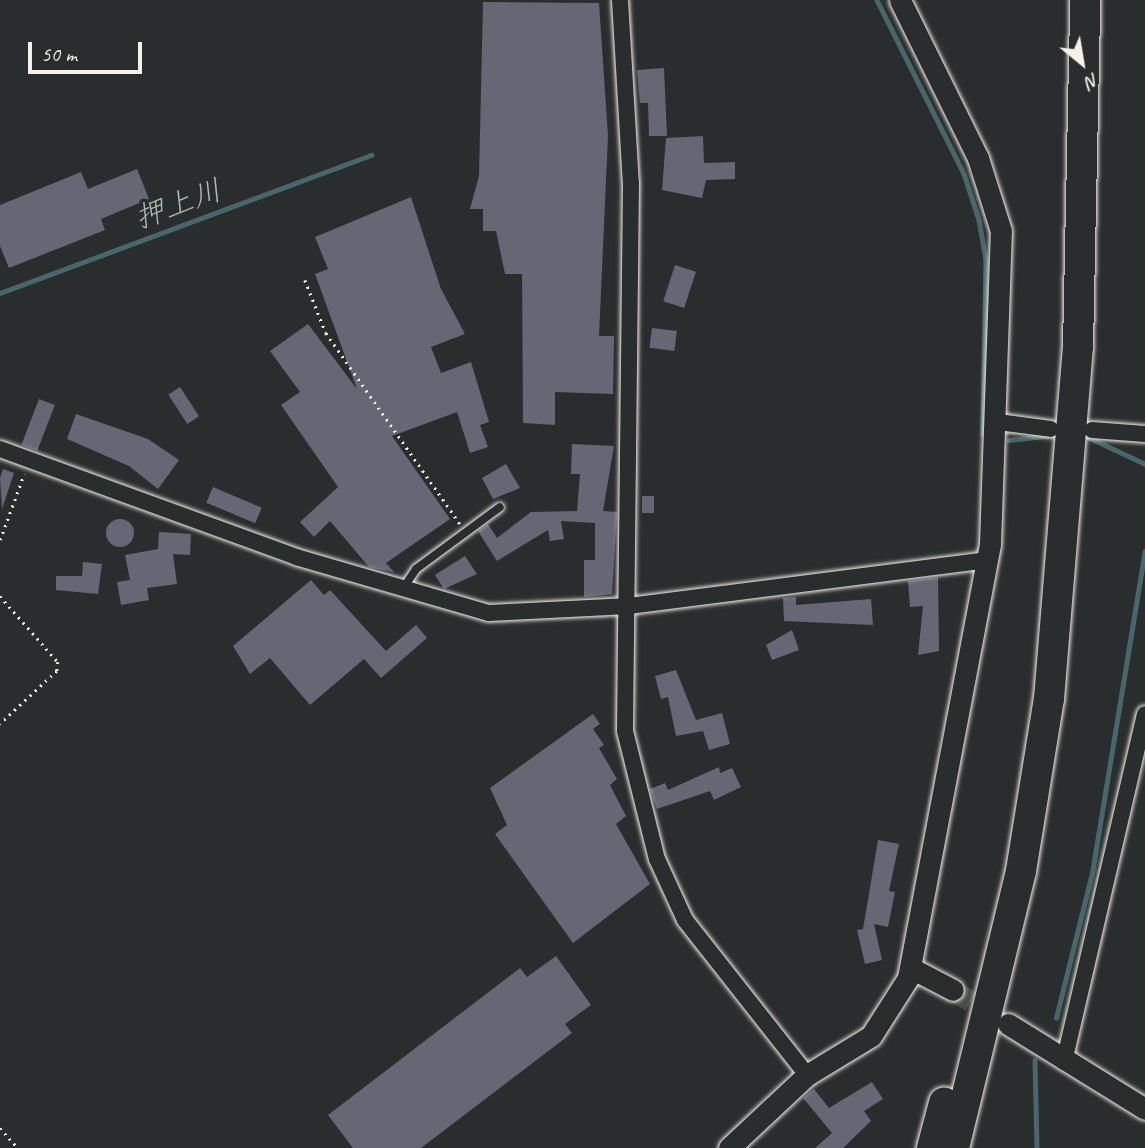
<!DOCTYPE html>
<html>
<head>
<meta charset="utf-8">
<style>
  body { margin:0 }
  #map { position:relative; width:1145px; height:1148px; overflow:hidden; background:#2a2d2e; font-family:Caveat,"Klee One",sans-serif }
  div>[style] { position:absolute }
  .stream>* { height:4.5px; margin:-2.25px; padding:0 2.25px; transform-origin:2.25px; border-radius:2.25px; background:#48676a }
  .building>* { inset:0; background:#666675; transform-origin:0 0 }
  .round { border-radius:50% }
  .tertiary-tunnel>* { height:21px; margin-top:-10.5px; transform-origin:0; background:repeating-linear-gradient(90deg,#484a4a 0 21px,transparent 0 31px) }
  .path>* { height:2.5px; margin-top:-1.25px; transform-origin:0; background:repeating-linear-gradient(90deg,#f4f1e8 0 2px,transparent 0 7px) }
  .roads { filter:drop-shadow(0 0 2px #f4f1e8) drop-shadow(0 0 2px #f4f1e8) }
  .service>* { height:8px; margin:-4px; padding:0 4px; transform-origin:4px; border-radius:4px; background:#2a2d2e }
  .minor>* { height:16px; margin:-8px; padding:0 8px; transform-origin:8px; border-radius:8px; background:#2a2d2e }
  .tertiary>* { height:21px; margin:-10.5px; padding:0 10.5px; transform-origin:10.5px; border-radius:10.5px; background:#2a2d2e }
  .motorway>* { height:30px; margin:-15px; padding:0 15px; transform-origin:15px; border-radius:15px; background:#2a2d2e }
  span { translate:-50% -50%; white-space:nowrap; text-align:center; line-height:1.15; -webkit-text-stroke:7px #2a2d2e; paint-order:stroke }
  .water-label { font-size:30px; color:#afbab6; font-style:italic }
  .north { position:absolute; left:1047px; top:28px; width:70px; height:70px; -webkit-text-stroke:5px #2a2d2e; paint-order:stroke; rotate:150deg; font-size:19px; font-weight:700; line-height:28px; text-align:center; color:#f4f1e8 }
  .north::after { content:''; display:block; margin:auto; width:24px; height:32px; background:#f4f1e8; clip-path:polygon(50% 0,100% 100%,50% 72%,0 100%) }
  .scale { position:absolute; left:28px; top:42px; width:114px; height:32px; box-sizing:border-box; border:4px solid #f4f1e8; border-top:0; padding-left:9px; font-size:21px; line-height:24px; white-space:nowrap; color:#f4f1e8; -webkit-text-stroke:5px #2a2d2e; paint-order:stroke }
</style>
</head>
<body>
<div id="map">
  <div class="stream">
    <i style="left:877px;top:0;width:195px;rotate:63.4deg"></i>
    <i style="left:964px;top:174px;width:48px;rotate:71.9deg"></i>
    <i style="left:979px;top:220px;width:41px;rotate:80.1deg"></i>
    <i style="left:986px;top:260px;width:174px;rotate:91deg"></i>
    <i style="left:0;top:293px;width:396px;rotate:-20.4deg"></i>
    <i style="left:1088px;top:437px;width:63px;rotate:25.3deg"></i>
    <i style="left:1009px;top:440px;width:44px;rotate:-6.5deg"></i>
    <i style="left:1056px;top:1018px;width:149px;rotate:-76.1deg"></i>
    <i style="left:1092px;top:873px;width:326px;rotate:-80.7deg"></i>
    <i style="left:1035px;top:1060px;width:88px;rotate:88.7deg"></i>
  </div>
  <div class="building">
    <i style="clip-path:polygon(483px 2px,599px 3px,608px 136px,599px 336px,614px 336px,613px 394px,555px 392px,555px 425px,523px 423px,522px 274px,505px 274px,496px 231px,483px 231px,483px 209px,470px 209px,479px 176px)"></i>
    <i style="clip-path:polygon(664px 68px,667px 136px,649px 136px,648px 103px,640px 103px,637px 70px)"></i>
    <i style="clip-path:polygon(703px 136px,704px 163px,735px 162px,735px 179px,706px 180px,702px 198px,662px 190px,666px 138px)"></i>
    <i style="clip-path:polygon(137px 169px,149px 199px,101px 219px,105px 230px,9px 268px,0 246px,0 205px,81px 172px,88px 189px)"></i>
    <i style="clip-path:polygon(411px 197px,441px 289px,465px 334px,431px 347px,441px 373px,471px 362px,489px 422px,480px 425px,488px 447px,470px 453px,457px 412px,392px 436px,450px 519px,386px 563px,394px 572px,369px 567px,330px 521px,314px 537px,300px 522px,338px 487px,281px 405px,300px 392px,270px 351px,308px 324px,357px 389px,315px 274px,328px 269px,315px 237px)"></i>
    <i style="left:675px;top:265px;width:22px;height:38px;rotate:18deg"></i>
    <i style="left:652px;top:328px;width:25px;height:20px;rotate:7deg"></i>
    <i style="left:180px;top:387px;width:35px;height:14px;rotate:57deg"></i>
    <i style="left:39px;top:399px;width:17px;height:49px;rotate:21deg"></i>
    <i style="clip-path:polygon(76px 414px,148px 439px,179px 460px,158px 489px,129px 466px,67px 439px)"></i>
    <i style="clip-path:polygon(572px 444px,614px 446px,603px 511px,617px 512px,612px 594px,584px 597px,584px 560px,595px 560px,595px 523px,561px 521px,564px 539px,550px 541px,548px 530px,497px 561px,478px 531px,488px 524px,497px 538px,531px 512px,577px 511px,580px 474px,571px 474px)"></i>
    <i style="clip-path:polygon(506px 464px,520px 488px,493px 499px,482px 478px)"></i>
    <i style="clip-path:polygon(3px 469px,14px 473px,2px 509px,0 478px)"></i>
    <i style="left:213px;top:487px;width:53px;height:17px;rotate:23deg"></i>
    <i style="left:642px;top:496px;width:12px;height:17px"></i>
    <i class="round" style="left:106px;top:519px;width:28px;height:28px"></i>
    <i style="clip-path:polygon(159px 532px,191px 534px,190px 555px,173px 554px,177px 584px,147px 588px,149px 600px,121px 605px,117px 582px,130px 580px,125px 555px,158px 549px)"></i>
    <i style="clip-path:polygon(465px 556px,477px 574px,444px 589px,435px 575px)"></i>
    <i style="clip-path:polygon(83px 562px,102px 564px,98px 594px,56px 590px,56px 576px,82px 576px)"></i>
    <i style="clip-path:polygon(938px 577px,939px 651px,918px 655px,923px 606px,910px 607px,908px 581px)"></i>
    <i style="clip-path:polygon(311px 580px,324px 595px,330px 590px,386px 651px,416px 625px,427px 638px,381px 678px,364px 659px,310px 705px,270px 658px,250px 674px,233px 646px)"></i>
    <i style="clip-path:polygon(796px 597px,796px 605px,871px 599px,873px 625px,784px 621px,783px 598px)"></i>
    <i style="clip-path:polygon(792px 630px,799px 650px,772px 660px,766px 645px)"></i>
    <i style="clip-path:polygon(676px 670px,696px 720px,722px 713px,730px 744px,709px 750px,703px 731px,676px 736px,668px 697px,661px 699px,655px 676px)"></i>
    <i style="clip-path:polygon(593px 714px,600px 724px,593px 729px,604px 745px,599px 748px,617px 779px,610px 785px,626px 816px,616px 824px,650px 884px,573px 943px,495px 834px,507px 825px,490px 788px)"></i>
    <i style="clip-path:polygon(719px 767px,720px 773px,732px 768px,741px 787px,714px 800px,710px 791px,657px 809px,650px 789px,665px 783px,668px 790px)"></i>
    <i style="clip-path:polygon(878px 840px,899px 844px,889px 891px,895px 892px,888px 927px,874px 924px,882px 960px,865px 964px,857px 930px,863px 929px)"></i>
    <i style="clip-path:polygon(556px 956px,591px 1005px,565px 1024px,572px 1033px,421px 1148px,353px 1148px,328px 1115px,520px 968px,527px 977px)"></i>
    <i style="clip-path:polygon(872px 1082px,883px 1099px,864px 1111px,871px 1121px,843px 1148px,815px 1148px,832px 1133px,803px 1098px,814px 1089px,829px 1108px)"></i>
  </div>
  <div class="tertiary-tunnel">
    <i style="left:953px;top:990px;width:52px;rotate:31.5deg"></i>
  </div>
  <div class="path">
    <i style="left:305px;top:280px;width:57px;rotate:68.4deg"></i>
    <i style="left:326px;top:333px;width:233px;rotate:54.9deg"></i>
    <i style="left:0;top:540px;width:70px;rotate:-70deg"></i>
    <i style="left:0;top:596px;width:88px;rotate:48.7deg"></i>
    <i style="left:58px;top:662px;width:9px;rotate:96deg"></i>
    <i style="left:57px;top:671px;width:78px;rotate:137.1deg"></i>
    <i style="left:0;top:1128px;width:27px;rotate:48deg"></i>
  </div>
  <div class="roads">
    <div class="service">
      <i style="left:402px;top:590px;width:25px;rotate:-56deg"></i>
      <i style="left:416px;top:569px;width:104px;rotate:-36.4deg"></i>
    </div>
    <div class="minor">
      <i style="left:620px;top:0;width:183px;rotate:86.6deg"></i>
      <i style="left:631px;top:183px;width:548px;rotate:90.63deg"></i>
      <i style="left:625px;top:731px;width:132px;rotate:76deg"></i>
      <i style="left:657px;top:859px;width:67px;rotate:65.3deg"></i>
      <i style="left:685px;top:920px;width:197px;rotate:51.8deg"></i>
      <i style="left:998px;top:422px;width:53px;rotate:7.5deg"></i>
      <i style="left:1092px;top:430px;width:53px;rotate:4.3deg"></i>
      <i style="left:0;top:449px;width:315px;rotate:20deg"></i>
      <i style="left:296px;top:557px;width:201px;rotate:16.2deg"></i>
      <i style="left:489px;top:613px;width:140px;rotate:-2.9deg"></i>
      <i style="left:629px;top:606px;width:362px;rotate:-7.3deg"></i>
      <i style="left:1064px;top:1062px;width:357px;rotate:-76.9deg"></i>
    </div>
    <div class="tertiary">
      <i style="left:911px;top:968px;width:47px;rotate:27.6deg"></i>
      <i style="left:1008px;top:1024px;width:161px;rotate:31.8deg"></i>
      <i style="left:729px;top:1148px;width:107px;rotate:-43.1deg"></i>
      <i style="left:807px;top:1075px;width:75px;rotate:-31.4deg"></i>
      <i style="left:871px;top:1036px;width:69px;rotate:-57.5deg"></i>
      <i style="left:908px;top:978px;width:442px;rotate:-79.3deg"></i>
      <i style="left:990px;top:544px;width:313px;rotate:-88deg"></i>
      <i style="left:1001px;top:231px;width:77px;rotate:-107.5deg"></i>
      <i style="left:978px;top:158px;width:176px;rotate:-116.3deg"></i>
    </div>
    <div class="motorway">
      <i style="left:932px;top:1148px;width:47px;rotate:-75.1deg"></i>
      <i style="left:954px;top:1148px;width:285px;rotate:-76.4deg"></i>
      <i style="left:1021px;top:871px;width:174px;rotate:-80.8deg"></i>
      <i style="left:1049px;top:699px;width:353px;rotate:-85.3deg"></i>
      <i style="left:1078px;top:347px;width:347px;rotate:-88.8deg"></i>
    </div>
  </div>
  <div class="water-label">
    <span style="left:178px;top:204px;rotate:-20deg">押上川</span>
  </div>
  <div class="north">N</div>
  <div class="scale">50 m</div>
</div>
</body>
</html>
